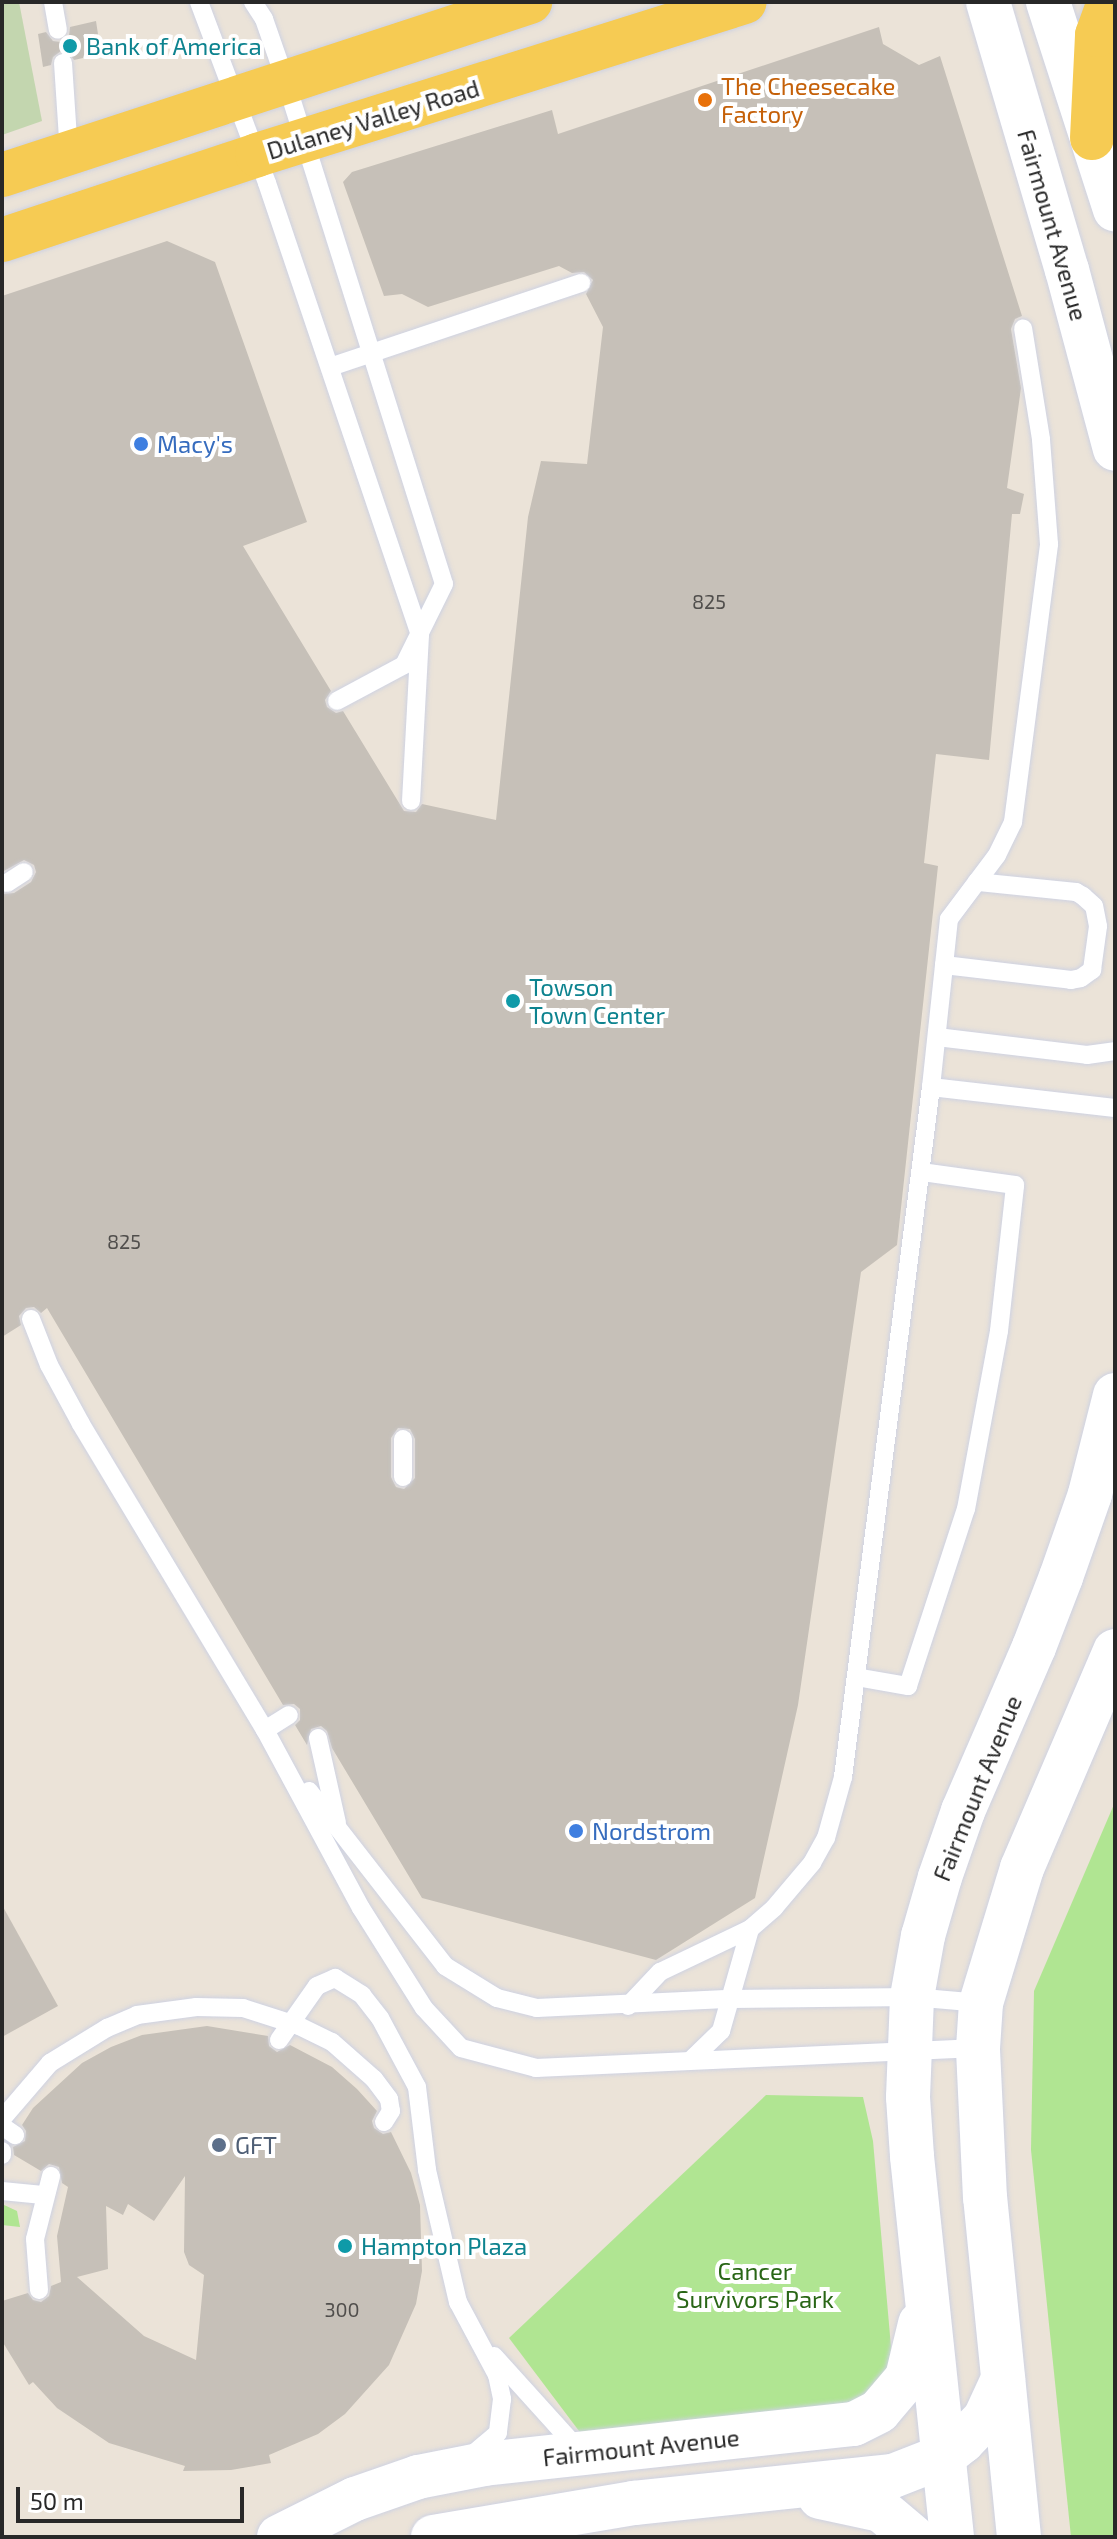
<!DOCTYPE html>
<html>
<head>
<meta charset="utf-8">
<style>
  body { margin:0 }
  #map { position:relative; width:1117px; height:2539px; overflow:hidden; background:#ebe3d8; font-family:"Exo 2",sans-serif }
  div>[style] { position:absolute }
  .green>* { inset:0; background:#b0e592 }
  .cemetery>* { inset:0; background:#c3d6af }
  .building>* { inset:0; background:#c6c0b8 }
  .roads { filter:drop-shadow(0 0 2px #ced2e2) drop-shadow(0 0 2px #ced2e2) }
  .lane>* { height:18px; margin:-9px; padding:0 9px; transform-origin:9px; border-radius:9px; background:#fff }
  .secondary>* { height:44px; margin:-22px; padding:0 22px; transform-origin:22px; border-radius:22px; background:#fff }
  .primary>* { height:44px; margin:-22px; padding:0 22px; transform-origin:22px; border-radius:22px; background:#f6cb53 }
  .dots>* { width:22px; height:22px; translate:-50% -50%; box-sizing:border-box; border:4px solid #fff; border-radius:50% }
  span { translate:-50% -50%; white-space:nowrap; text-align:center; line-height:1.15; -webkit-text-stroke:8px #fff; paint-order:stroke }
  .number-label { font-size:20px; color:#504e4c }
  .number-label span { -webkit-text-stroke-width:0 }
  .culture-label { font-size:24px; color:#0d838f }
  .left { translate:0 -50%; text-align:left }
  .food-label { font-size:24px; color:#c56008 }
  .street-label { font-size:24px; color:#282828 }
  .shop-label { font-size:24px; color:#366cbe }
  .service-label { font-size:24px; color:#4e5e75 }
  .park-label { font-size:24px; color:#296616 }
  .frame { position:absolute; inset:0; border:4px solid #282828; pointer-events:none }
  .scale { position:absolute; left:16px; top:2487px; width:228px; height:36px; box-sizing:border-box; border:4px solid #282828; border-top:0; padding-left:10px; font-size:24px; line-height:28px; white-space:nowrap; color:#282828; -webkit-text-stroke:6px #fff; paint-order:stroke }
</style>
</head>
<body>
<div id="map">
  <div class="green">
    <i style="clip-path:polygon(1115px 1802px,1115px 2537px,1071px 2537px,1031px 2150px,1034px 1991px)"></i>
    <i style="clip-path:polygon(766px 2095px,863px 2097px,873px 2141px,891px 2347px,887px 2386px,862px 2403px,582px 2435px,509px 2338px)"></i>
    <i style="clip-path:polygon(2px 2204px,17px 2211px,20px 2227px,2px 2225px)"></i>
  </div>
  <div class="cemetery">
    <i style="clip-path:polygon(2px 2px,19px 2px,42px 121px,2px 135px)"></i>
  </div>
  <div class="building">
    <i style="clip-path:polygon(96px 21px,101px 54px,74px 60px,69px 53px,61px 51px,53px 57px,51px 65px,43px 67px,38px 34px,46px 32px,53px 41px,61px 42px,69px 35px,70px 27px)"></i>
    <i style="clip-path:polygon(evenodd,879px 27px,883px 44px,919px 65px,940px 56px,1022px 316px,1015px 319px,1011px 329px,1021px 388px,1007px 488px,1024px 494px,1020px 514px,1012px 514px,989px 760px,936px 754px,924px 863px,938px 866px,897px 1245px,861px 1272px,798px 1705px,755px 1898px,656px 1960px,422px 1898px,332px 1748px,327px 1731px,321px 1726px,311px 1729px,307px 1745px,295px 1725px,300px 1720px,300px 1709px,294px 1704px,283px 1705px,47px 1308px,41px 1313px,34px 1307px,26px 1308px,19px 1316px,21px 1325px,2px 1337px,2px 894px,14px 893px,31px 882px,36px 872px,34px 865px,24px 860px,2px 872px,2px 296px,167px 241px,215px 262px,307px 522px,243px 546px,331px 691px,325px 700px,327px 707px,336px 713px,343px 711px,404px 811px,416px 812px,422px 804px,496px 820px,528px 517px,541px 461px,587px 464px,603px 327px,586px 294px,593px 280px,584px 272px,572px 273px,559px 266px,428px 307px,402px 294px,384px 296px,343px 182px,352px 172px,552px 110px,558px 134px,879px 27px,398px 1428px,410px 1429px,415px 1439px,415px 1478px,404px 1489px,396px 1487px,391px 1477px,391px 1438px,398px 1428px)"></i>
    <i style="clip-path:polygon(2px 1905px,58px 2006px,2px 2037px)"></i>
    <i style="clip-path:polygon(evenodd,207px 2026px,268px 2036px,269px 2046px,277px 2052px,290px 2045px,332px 2067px,357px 2089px,377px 2111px,372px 2121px,374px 2128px,383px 2134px,391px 2132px,411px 2173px,420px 2205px,422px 2271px,416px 2304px,389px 2365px,345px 2414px,318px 2434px,269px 2455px,271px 2463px,231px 2470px,183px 2471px,185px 2466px,109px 2443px,57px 2408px,33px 2382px,29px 2385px,2px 2341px,2px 2301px,28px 2293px,33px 2300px,41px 2302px,49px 2296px,51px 2286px,61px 2282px,57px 2236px,68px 2187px,62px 2183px,59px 2167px,49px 2164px,41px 2171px,14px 2155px,13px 2147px,25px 2141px,26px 2131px,22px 2125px,33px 2108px,82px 2063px,111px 2047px,142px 2035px,207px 2026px,185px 2176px,184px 2252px,189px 2265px,204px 2275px,196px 2360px,144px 2336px,77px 2277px,108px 2269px,106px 2206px,123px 2215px,128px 2204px,154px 2221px,185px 2176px)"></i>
  </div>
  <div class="roads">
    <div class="lane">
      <i style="left:53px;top:2px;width:28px;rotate:80deg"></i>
      <i style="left:199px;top:2px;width:193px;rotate:69.4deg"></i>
      <i style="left:267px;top:183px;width:477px;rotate:71.3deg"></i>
      <i style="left:420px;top:635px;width:166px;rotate:93.1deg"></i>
      <i style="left:253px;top:2px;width:20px;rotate:57deg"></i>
      <i style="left:264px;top:19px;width:67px;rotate:70.8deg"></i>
      <i style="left:286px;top:82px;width:526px;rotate:72.53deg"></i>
      <i style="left:444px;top:584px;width:90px;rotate:116.3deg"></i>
      <i style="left:404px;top:665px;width:76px;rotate:151.8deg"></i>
      <i style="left:63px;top:63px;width:90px;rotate:86.2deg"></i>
      <i style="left:330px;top:367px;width:265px;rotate:-18.5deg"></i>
      <i style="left:7px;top:883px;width:20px;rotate:-33deg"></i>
      <i style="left:944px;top:965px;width:128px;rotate:6.7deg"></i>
      <i style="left:1071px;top:980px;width:10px;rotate:-11deg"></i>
      <i style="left:1081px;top:978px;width:14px;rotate:-36deg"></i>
      <i style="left:1092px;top:970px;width:44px;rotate:-82.2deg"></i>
      <i style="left:1098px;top:926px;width:20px;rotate:-101deg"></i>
      <i style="left:1094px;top:906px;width:15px;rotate:-138deg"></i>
      <i style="left:1083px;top:896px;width:8px;rotate:-150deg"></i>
      <i style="left:1076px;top:892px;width:100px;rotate:-174.2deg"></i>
      <i style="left:937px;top:1037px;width:151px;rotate:6.8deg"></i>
      <i style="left:1087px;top:1055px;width:28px;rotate:-8deg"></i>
      <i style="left:931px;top:1087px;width:185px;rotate:6.5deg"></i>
      <i style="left:31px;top:1319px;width:49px;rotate:68.6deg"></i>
      <i style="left:49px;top:1365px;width:67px;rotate:61.5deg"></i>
      <i style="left:81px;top:1424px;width:357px;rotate:59deg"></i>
      <i style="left:265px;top:1730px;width:202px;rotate:61.7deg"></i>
      <i style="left:361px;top:1908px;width:118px;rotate:57.8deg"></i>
      <i style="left:424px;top:2008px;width:54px;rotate:47.2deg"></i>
      <i style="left:461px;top:2048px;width:78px;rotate:14.9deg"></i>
      <i style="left:536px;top:2068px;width:442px;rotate:-2.6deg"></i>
      <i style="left:403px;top:1477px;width:38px;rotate:-90deg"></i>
      <i style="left:856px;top:1677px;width:53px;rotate:9.8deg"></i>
      <i style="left:908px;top:1686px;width:186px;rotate:-71.9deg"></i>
      <i style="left:966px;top:1509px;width:181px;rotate:-79.5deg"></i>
      <i style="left:999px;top:1331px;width:147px;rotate:-83.7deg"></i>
      <i style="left:1015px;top:1185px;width:95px;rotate:-172.1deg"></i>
      <i style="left:265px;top:1730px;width:28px;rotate:-32deg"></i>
      <i style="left:318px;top:1738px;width:87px;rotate:77.4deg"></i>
      <i style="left:309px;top:1791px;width:222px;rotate:52.1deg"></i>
      <i style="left:445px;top:1966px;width:61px;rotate:31.6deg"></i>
      <i style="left:497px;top:1998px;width:41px;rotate:14deg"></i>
      <i style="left:537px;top:2008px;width:194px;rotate:-2.7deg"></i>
      <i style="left:731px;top:1999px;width:181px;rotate:-0.6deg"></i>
      <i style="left:912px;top:1997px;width:69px;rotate:5deg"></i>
      <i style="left:628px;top:2006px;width:47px;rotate:-46.7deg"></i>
      <i style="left:660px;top:1972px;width:100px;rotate:-25.5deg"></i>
      <i style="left:750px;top:1929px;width:32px;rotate:-41deg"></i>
      <i style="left:774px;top:1908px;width:59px;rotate:-49.8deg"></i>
      <i style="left:812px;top:1863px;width:29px;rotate:-61deg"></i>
      <i style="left:826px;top:1838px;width:63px;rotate:-74.4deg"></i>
      <i style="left:843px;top:1777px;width:696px;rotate:-82.73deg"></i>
      <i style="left:931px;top:1087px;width:169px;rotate:-83.9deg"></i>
      <i style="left:949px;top:919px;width:80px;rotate:-53.1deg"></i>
      <i style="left:997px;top:855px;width:37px;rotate:-64deg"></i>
      <i style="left:1013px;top:822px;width:280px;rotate:-82.6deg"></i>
      <i style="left:1049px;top:544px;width:105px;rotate:-94.4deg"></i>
      <i style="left:1041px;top:439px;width:112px;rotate:-99.2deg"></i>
      <i style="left:279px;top:2040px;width:66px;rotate:-54.9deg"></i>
      <i style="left:317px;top:1986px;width:20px;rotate:-24deg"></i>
      <i style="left:335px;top:1978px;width:32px;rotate:32deg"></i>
      <i style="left:362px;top:1995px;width:29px;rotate:52deg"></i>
      <i style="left:380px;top:2018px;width:78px;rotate:61.8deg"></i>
      <i style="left:417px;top:2087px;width:84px;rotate:83.1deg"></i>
      <i style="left:427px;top:2170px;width:136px;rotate:76.8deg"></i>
      <i style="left:458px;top:2302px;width:83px;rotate:61.9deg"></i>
      <i style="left:497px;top:2375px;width:25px;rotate:78deg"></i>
      <i style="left:502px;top:2399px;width:34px;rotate:97deg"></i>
      <i style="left:498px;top:2433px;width:38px;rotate:140deg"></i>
      <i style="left:691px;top:2060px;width:42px;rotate:-44deg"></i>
      <i style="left:721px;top:2031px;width:106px;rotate:-74.1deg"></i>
      <i style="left:2px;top:2119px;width:74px;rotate:-49.4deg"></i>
      <i style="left:50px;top:2063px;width:67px;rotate:-31.6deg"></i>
      <i style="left:107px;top:2028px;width:33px;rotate:-23deg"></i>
      <i style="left:137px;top:2015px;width:60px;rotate:-7.7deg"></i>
      <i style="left:196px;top:2007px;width:47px;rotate:1.2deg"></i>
      <i style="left:243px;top:2008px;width:59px;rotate:17.8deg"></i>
      <i style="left:299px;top:2026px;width:37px;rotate:26deg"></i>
      <i style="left:332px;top:2042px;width:56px;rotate:41.4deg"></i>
      <i style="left:374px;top:2079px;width:25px;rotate:53deg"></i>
      <i style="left:389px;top:2099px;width:12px;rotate:81deg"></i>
      <i style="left:391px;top:2111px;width:13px;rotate:122deg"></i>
      <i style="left:2px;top:2126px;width:16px;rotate:35deg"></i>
      <i style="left:2px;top:2151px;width:4px;rotate:90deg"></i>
      <i style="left:2px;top:2191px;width:41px;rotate:5.6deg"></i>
      <i style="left:39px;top:2290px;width:51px;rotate:-94.5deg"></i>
      <i style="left:35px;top:2239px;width:65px;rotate:-75.7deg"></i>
      <i style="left:494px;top:2356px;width:127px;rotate:47.9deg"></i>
    </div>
    <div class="secondary">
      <i style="left:988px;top:2px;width:279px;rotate:73.6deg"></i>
      <i style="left:1067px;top:270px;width:185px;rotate:75deg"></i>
      <i style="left:1048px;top:2px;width:218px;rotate:72.1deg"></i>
      <i style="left:820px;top:2497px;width:62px;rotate:12deg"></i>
      <i style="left:881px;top:2510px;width:42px;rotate:40.2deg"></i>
      <i style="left:279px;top:2537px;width:85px;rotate:-26.6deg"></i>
      <i style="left:355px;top:2499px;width:67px;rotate:-19.2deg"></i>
      <i style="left:418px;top:2477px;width:67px;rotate:-11.1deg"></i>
      <i style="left:484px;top:2464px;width:372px;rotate:-6.2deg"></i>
      <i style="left:854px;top:2424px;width:28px;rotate:-27deg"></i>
      <i style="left:879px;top:2411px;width:43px;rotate:-49.7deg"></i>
      <i style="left:907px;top:2378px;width:56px;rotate:-76.5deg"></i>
      <i style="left:433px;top:2537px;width:204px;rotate:-9.6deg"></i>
      <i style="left:634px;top:2503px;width:260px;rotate:-6deg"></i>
      <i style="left:893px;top:2476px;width:55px;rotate:-21.4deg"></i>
      <i style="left:944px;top:2456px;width:24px;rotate:-38deg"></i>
      <i style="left:963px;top:2441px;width:32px;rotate:-46deg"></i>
      <i style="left:985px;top:2418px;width:43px;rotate:-65.2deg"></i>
      <i style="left:952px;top:2537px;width:383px;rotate:-96deg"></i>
      <i style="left:912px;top:2156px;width:59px;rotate:-93.9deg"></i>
      <i style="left:908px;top:2097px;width:100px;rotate:-87.7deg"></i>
      <i style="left:912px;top:1997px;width:62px;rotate:-79.8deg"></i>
      <i style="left:923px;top:1936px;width:61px;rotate:-73.9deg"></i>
      <i style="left:940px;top:1877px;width:70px;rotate:-70.8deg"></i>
      <i style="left:963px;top:1811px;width:179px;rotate:-66.6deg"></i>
      <i style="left:1034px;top:1647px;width:75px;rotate:-68.9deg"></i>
      <i style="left:1061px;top:1577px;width:88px;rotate:-70.7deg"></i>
      <i style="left:1090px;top:1494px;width:102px;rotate:-75.8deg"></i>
      <i style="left:1019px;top:2537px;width:341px;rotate:-95.7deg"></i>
      <i style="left:985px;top:2198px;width:150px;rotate:-92.7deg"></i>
      <i style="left:978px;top:2048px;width:45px;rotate:-86.2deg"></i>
      <i style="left:981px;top:2003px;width:141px;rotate:-73.1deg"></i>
      <i style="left:1022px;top:1868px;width:236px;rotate:-66.8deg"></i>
    </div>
    <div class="primary">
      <i style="left:1092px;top:138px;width:103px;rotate:-87.2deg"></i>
      <i style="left:1097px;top:35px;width:35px;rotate:-70deg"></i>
      <i style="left:2px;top:175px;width:556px;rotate:-18.14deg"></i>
      <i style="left:2px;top:240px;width:269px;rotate:-18.4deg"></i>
      <i style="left:257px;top:155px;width:511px;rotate:-17.41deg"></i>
    </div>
  </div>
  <div class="dots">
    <i style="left:70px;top:46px;background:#0f9aa8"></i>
    <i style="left:705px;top:100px;background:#e8710a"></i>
    <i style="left:141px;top:444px;background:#3f7fe0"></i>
    <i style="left:513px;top:1001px;background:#0f9aa8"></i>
    <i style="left:576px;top:1831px;background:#3f7fe0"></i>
    <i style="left:219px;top:2145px;background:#5c6f8a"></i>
    <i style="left:345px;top:2246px;background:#0f9aa8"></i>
  </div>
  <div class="number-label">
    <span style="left:709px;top:601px">825</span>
    <span style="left:124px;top:1241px">825</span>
    <span style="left:342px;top:2309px">300</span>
  </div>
  <div class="culture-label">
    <span class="left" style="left:86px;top:46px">Bank of America</span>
    <span class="left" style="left:529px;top:1001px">Towson<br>Town Center</span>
    <span class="left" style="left:361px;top:2246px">Hampton Plaza</span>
  </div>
  <div class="food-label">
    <span class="left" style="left:721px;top:100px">The Cheesecake<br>Factory</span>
  </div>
  <div class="street-label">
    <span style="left:373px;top:119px;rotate:-17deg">Dulaney Valley Road</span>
    <span style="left:1053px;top:225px;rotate:74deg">Fairmount Avenue</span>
    <span style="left:977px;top:1788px;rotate:-68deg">Fairmount Avenue</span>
    <span style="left:641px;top:2447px;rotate:-6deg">Fairmount Avenue</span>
  </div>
  <div class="shop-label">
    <span class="left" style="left:157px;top:444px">Macy's</span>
    <span class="left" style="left:592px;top:1831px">Nordstrom</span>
  </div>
  <div class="service-label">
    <span class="left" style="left:235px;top:2145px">GFT</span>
  </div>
  <div class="park-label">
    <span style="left:755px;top:2285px">Cancer<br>Survivors Park</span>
  </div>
  <div class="frame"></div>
  <div class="scale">50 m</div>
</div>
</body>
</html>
